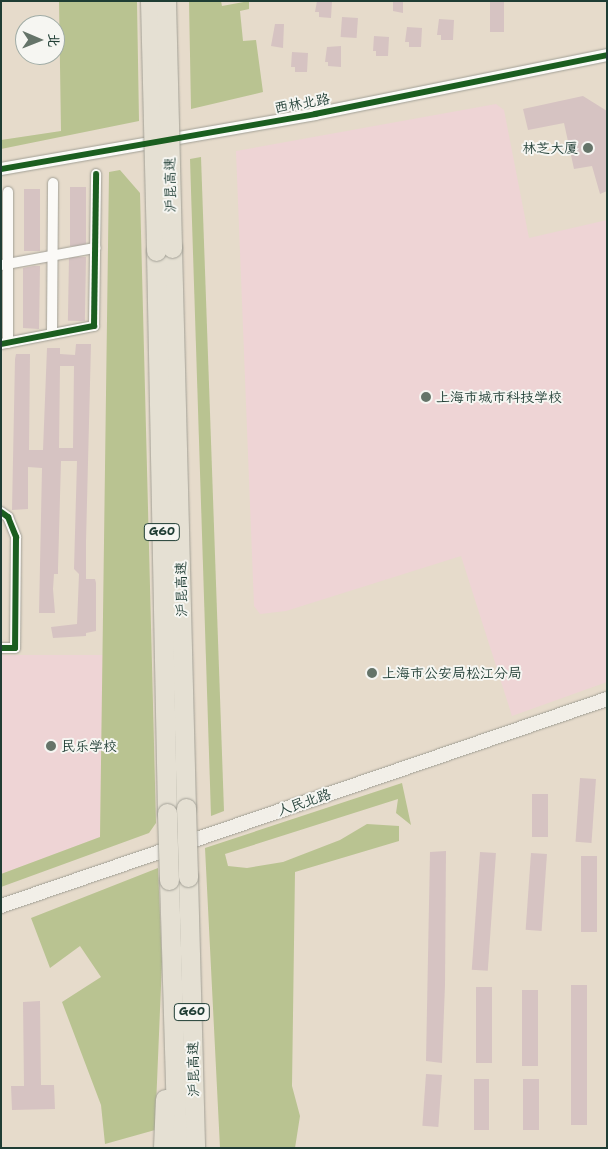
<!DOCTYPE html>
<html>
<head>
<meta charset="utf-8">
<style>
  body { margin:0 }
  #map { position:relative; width:608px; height:1149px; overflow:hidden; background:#e6dbcb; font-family:"Shantell Sans","LXGW WenKai TC",sans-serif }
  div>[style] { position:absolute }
  .built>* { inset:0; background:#eed4d5 }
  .forest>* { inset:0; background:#b9c391 }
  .building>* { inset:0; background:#d6c3c2; transform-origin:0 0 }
  .roads { filter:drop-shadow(0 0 1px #a2a096) drop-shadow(0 0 1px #a2a096) }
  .minor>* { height:10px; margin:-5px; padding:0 5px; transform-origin:5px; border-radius:5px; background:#fbfaf7 }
  .tertiary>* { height:12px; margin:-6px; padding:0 6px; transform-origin:6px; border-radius:6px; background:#fbfaf7 }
  .secondary>* { height:14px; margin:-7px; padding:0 7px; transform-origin:7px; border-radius:7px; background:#f2efe8 }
  .motorway>* { height:19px; margin:-9.5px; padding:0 9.5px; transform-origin:9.5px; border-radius:9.5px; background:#e5e0d3 }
  .bridges { filter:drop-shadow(0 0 1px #a2a096) drop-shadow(0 0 1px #a2a096) }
  .motorway-bridge>* { height:19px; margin:-9.5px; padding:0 9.5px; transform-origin:9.5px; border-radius:9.5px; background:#e5e0d3 }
  .cycleway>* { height:6px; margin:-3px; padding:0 3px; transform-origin:3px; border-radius:3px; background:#1b5e20 }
  .dots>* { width:14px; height:14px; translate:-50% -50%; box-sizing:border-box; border:2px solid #f6f6f2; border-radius:50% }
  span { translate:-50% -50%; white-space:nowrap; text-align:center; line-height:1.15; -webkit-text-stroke:4px #f6f6f2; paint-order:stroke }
  .shield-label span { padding:1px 4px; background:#f6f6f2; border:1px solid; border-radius:4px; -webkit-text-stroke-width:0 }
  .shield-label { font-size:12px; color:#1f3d34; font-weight:700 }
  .street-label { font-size:14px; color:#1f3d34 }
  .poi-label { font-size:14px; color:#1f3d34 }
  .right { translate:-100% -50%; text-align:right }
  .left { translate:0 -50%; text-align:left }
  .frame { position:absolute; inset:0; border:2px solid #1f3d34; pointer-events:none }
  .north { position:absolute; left:15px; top:15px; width:50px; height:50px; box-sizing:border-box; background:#f6f6f2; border:1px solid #a0aca6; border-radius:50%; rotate:91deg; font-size:14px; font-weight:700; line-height:20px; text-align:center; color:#1f3d34 }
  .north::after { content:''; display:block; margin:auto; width:18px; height:22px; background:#657469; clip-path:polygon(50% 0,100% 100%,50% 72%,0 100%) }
</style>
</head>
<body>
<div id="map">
  <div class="built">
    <i style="clip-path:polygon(496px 104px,504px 110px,529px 238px,607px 220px,607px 682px,512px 716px,461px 556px,286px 611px,260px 614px,254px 606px,236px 151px)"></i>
    <i style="clip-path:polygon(1px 655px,103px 655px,100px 837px,1px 874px)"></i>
  </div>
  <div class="forest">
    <i style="clip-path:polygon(59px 1px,137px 1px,139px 121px,1px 149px,1px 140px,61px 131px)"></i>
    <i style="clip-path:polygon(189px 1px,221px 1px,222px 6px,249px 1px,249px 9px,240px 11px,243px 41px,256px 40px,263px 92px,191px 109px)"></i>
    <i style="clip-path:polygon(201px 157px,224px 811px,211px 816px,190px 159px)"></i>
    <i style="clip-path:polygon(120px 170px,140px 193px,156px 823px,149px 833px,1px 887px,1px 874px,100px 837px,109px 172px)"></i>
    <i style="clip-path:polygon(402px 783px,411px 825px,396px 813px,398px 799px,225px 854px,228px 866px,247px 868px,283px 862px,340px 840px,367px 824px,399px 826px,399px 841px,295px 872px,292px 1086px,300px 1116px,295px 1148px,220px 1148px,205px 848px)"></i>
    <i style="clip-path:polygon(158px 868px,162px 962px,155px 1130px,105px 1144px,101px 1105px,62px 1002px,101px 977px,80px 946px,50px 968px,31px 918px)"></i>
  </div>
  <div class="building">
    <i style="clip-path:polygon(317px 1px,332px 1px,331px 18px,319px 17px,319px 12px,315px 12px)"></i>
    <i style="clip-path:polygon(393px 1px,403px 1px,403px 13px,393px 11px)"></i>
    <i style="left:490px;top:1px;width:14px;height:31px"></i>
    <i style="left:342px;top:17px;width:16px;height:20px;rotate:4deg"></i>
    <i style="clip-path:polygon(439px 19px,454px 20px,453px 40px,441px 40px,441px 35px,437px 35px)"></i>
    <i style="clip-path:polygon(275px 24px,284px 24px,283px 48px,271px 46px)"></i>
    <i style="clip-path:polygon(407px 27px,422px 28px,421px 47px,409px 47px,409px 42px,405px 42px)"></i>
    <i style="clip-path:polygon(374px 36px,389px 37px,388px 56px,376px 56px,376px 51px,373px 51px)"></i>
    <i style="clip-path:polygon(341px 46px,341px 67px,328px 66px,328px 62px,325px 62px,327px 47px)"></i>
    <i style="clip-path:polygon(292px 52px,308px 53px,307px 72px,295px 72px,295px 67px,291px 67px)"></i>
    <i style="clip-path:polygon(583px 96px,607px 111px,607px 191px,600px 194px,592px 166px,574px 169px,564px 123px,528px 130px,523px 109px)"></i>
    <i style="left:70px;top:187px;width:16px;height:59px"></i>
    <i style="left:24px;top:189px;width:16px;height:62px"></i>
    <i style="left:86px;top:257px;width:64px;height:17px;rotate:91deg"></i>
    <i style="clip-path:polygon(34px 266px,40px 266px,39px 329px,23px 328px,23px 268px)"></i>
    <i style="clip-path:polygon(evenodd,76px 344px,91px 344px,86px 542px,86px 579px,95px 579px,96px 583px,96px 631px,86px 633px,86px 636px,53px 638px,51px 627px,77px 624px,79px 574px,74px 569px,77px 461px,61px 461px,58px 569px,58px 574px,54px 574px,53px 589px,55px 613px,39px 613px,42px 468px,28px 467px,28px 509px,12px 510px,15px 359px,16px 354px,30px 354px,29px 450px,43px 450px,47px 348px,60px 348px,60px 354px,75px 355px,76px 344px,60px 366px,74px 366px,73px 448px,59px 448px,60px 366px)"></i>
    <i style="left:580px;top:778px;width:16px;height:64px;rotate:4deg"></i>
    <i style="left:532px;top:794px;width:16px;height:43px"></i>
    <i style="clip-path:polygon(446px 851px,445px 985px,442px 1063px,426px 1061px,430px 852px)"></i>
    <i style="left:480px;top:852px;width:16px;height:118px;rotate:4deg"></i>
    <i style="left:531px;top:853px;width:16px;height:77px;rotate:4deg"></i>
    <i style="left:581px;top:856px;width:16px;height:76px"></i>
    <i style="left:571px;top:985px;width:16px;height:140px"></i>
    <i style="left:476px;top:987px;width:16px;height:76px"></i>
    <i style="left:522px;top:990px;width:16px;height:76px"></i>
    <i style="clip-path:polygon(40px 1001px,41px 1085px,54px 1085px,55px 1109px,12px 1110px,11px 1086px,24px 1086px,23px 1002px)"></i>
    <i style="left:426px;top:1074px;width:16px;height:52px;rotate:4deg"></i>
    <i style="left:474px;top:1079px;width:15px;height:51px"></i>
    <i style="left:523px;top:1079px;width:16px;height:51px"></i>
  </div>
  <div class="roads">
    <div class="minor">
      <i style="left:2px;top:265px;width:95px;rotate:-10.4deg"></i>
      <i style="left:52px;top:334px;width:151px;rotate:-89.6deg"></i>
      <i style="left:8px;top:343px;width:151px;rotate:-90deg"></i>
      <i style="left:1px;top:344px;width:95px;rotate:-11deg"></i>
      <i style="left:94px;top:326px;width:152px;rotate:-89.2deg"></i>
      <i style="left:1px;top:512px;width:9px;rotate:36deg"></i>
      <i style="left:8px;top:517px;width:22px;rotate:68deg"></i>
      <i style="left:16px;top:537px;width:111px;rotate:90.5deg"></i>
      <i style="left:15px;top:648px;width:14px;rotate:180deg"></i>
    </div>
    <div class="tertiary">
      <i style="left:1px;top:169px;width:319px;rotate:-9.9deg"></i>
      <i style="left:315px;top:114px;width:298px;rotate:-11.4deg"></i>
    </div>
    <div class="secondary">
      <i style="left:1px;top:906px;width:640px;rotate:-18.86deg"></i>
    </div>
    <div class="motorway">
      <i style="left:172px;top:248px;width:560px;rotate:88.57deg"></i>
      <i style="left:156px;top:251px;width:562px;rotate:88.88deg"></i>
      <i style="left:188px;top:877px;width:271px;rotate:88.5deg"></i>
      <i style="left:169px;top:880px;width:268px;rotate:88.3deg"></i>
      <i style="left:163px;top:1148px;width:49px;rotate:-87.7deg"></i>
    </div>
  </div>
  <div class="bridges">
    <div class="motorway-bridge">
      <i style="left:150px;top:1px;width:250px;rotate:88.6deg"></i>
      <i style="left:166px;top:1px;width:247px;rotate:88.6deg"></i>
      <i style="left:186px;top:808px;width:69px;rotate:88.3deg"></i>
      <i style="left:167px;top:813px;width:67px;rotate:88.3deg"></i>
    </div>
  </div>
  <div class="cycleway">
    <i style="left:1px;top:169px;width:319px;rotate:-9.9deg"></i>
    <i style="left:315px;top:114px;width:298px;rotate:-11.4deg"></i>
    <i style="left:1px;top:344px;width:95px;rotate:-11deg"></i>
    <i style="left:94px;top:326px;width:152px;rotate:-89.2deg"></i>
    <i style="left:1px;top:512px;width:9px;rotate:36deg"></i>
    <i style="left:8px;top:517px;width:22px;rotate:68deg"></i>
    <i style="left:16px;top:537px;width:111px;rotate:90.5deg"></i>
    <i style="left:15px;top:648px;width:14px;rotate:180deg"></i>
  </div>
  <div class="dots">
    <i style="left:588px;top:148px;background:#657469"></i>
    <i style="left:426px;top:397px;background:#657469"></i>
    <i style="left:372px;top:673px;background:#657469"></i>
    <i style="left:51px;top:746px;background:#657469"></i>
  </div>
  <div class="shield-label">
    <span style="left:162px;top:532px">G60</span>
    <span style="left:192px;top:1012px">G60</span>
  </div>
  <div class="street-label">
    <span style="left:302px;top:103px;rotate:-10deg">西林北路</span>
    <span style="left:170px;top:185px;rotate:-91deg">沪昆高速</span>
    <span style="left:181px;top:589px;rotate:-91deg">沪昆高速</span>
    <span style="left:304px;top:802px;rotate:-19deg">人民北路</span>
    <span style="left:193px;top:1069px;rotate:-91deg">沪昆高速</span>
  </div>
  <div class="poi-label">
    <span class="right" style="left:578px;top:148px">林芝大厦</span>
    <span class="left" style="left:436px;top:397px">上海市城市科技学校</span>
    <span class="left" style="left:382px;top:673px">上海市公安局松江分局</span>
    <span class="left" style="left:61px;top:746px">民乐学校</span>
  </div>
  <div class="frame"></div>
  <div class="north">北</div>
</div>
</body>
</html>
